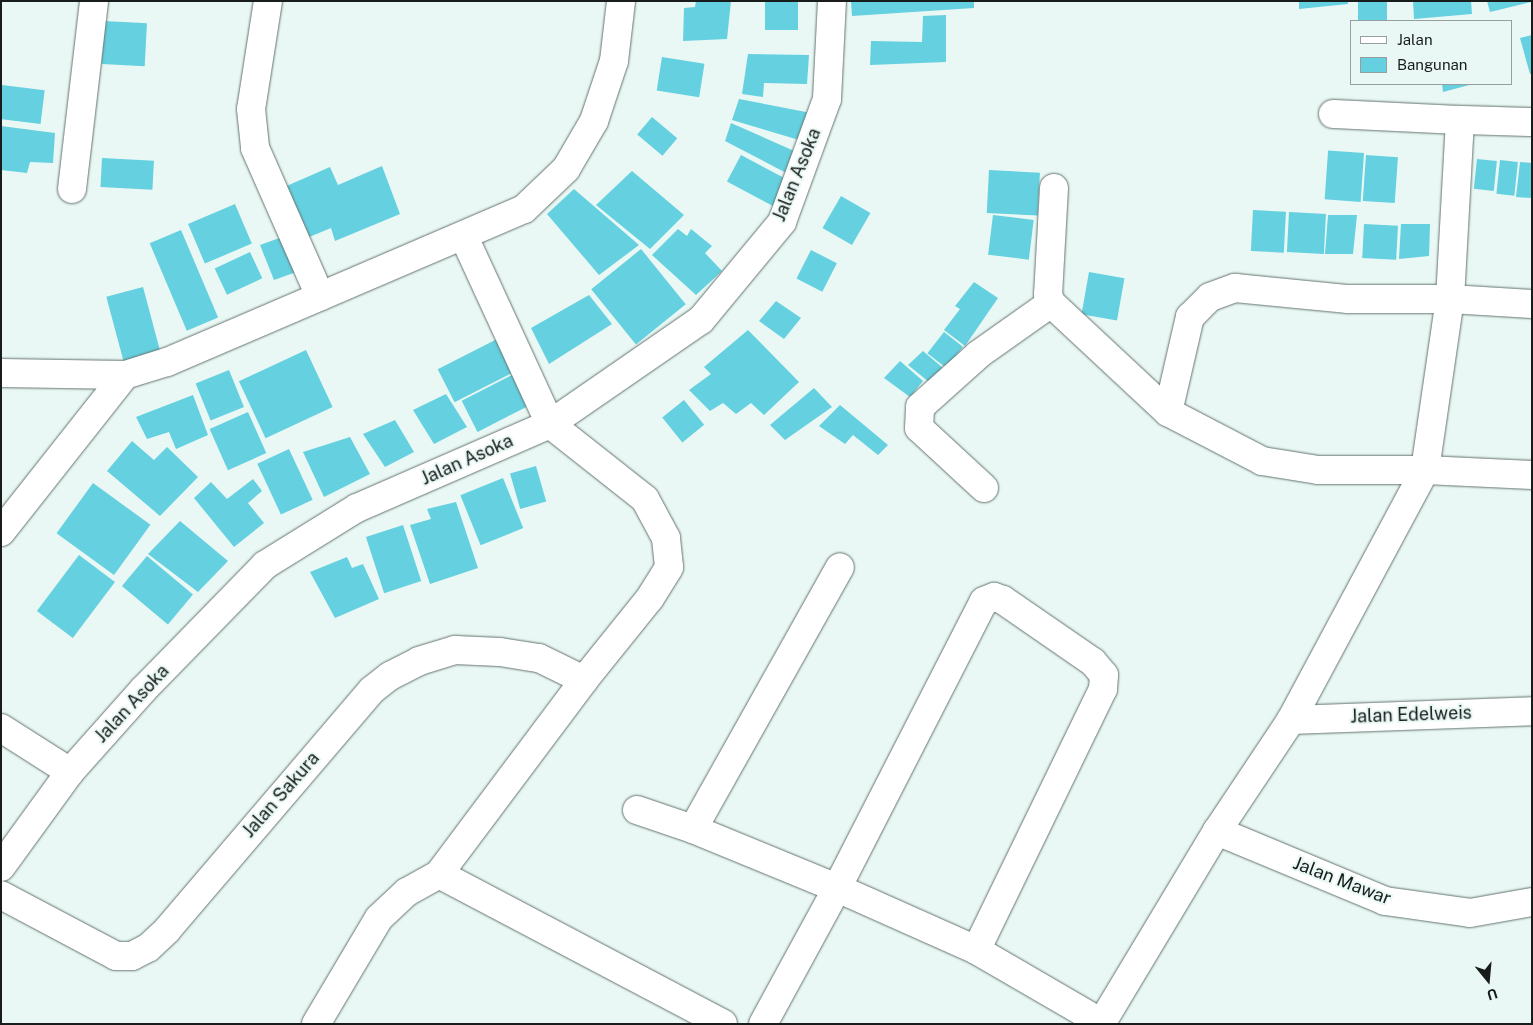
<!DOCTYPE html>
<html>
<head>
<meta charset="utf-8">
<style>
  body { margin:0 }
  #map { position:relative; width:1533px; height:1025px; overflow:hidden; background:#e9f8f4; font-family:"Public Sans",sans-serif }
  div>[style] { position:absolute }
  .building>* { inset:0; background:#65d0df; transform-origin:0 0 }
  .roads { filter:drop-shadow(0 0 1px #657370) drop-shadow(0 0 1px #657370) }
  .street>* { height:28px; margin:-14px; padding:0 14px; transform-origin:14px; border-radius:14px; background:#fff }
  span { translate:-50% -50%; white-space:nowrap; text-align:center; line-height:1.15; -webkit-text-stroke:4px #e9f8f4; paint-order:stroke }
  .street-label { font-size:18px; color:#181d1c }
  .frame { position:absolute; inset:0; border:2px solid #181d1c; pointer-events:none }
  .legend { position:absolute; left:1350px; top:20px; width:162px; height:65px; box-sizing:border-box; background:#e9f8f4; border:1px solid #95a09e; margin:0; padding:6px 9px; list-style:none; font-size:15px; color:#181d1c }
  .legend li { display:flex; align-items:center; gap:10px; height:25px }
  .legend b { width:25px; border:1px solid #95a09e }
  .north { position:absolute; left:1463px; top:955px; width:50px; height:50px; -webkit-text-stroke:4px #e9f8f4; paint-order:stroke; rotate:163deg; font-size:14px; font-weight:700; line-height:20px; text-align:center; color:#181d1c }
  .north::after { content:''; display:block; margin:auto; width:18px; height:22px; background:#181d1c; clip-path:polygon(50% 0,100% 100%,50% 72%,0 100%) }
</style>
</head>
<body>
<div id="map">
  <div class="building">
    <i style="clip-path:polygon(696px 1px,731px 1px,727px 39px,683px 41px,684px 8px,695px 7px)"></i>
    <i style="left:765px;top:1px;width:33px;height:29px"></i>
    <i style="clip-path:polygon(851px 1px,974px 1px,974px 8px,852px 16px)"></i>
    <i style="clip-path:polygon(1299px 1px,1348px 1px,1348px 4px,1299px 9px)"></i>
    <i style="left:1358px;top:1px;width:29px;height:20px"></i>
    <i style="clip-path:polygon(1413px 1px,1471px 1px,1472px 14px,1414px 19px)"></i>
    <i style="clip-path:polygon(1487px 1px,1531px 1px,1531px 2px,1490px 12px)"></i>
    <i style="clip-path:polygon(946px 15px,946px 62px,870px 65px,871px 41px,922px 42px,923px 16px)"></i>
    <i style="left:104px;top:21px;width:43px;height:43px;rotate:3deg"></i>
    <i style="clip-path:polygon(1532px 35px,1532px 74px,1530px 74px,1520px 38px)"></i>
    <i style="clip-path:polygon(748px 54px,809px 55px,807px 84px,764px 83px,763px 97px,742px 94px)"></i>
    <i style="left:662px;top:57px;width:43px;height:34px;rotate:9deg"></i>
    <i style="clip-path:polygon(1442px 84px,1473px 84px,1443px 92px)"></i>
    <i style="left:2px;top:85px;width:43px;height:34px;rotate:7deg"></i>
    <i style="clip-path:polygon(739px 99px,811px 113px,799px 140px,732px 120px)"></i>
    <i style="left:652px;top:117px;width:33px;height:23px;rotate:40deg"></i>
    <i style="clip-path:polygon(731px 123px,801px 154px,792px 176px,725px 141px)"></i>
    <i style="clip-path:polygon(1px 126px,55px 133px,53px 163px,30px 162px,27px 173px,1px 170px)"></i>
    <i style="left:1364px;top:153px;width:49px;height:36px;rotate:94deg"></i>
    <i style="left:741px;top:155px;width:57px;height:30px;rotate:28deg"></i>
    <i style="left:1366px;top:155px;width:32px;height:46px;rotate:4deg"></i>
    <i style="left:102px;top:158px;width:52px;height:29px;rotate:3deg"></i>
    <i style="left:1477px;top:159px;width:20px;height:30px;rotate:6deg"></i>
    <i style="left:1500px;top:160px;width:18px;height:34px;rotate:6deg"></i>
    <i style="clip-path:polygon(1520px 162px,1532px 163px,1532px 198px,1516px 197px)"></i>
    <i style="clip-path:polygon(382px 166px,400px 214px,335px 241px,331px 228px,302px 240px,282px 188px,330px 167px,338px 185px)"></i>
    <i style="left:989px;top:170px;width:51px;height:43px;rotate:3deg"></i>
    <i style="clip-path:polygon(632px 171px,684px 215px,650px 249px,596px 205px)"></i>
    <i style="clip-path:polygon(574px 189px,639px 245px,599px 275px,547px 214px)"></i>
    <i style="left:841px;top:196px;width:34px;height:37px;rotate:30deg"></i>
    <i style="left:235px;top:204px;width:43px;height:51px;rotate:67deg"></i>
    <i style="left:1253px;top:210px;width:33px;height:41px;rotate:3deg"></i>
    <i style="left:1289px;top:212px;width:37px;height:40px;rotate:3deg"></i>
    <i style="left:993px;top:215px;width:41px;height:40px;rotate:7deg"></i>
    <i style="clip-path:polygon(1328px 215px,1357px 215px,1353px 254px,1325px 254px)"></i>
    <i style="left:1364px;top:224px;width:34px;height:34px;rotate:3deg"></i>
    <i style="clip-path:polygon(1401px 224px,1430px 224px,1429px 256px,1399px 259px)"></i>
    <i style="clip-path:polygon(678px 229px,687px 236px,691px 229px,712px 246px,705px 253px,722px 271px,696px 295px,652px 255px)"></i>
    <i style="left:181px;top:230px;width:95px;height:34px;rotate:67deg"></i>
    <i style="clip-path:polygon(285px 236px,302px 270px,274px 280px,260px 245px)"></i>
    <i style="left:641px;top:249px;width:71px;height:64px;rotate:51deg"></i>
    <i style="left:811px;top:250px;width:29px;height:32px;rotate:27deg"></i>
    <i style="left:250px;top:252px;width:29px;height:39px;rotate:65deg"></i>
    <i style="left:1089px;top:272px;width:36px;height:43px;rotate:10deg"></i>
    <i style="clip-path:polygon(974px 282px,998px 298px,965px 346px,944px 330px,960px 309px,955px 306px)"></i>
    <i style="left:143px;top:287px;width:67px;height:38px;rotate:75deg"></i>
    <i style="clip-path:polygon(589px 295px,612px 324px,549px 364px,531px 328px)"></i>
    <i style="clip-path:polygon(776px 301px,801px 318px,784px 339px,759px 321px)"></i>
    <i style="clip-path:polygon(748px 330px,799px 382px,764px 415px,751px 403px,736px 414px,723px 403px,710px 411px,689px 390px,711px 374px,704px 367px)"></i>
    <i style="left:944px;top:332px;width:24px;height:27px;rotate:38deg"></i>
    <i style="left:501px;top:337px;width:37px;height:71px;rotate:63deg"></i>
    <i style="left:306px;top:350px;width:63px;height:74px;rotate:65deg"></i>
    <i style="clip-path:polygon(923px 351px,943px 368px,929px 382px,908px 365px)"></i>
    <i style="clip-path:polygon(900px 361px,923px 381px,910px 397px,884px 378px)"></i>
    <i style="left:229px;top:370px;width:40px;height:36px;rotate:68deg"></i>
    <i style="left:516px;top:373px;width:35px;height:61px;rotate:63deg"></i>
    <i style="clip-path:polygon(814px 388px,832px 407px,785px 440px,770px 425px)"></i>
    <i style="clip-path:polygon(446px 394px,467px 427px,434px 444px,413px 410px)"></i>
    <i style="clip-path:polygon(193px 395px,208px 435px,176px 449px,169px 432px,147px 439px,136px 417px)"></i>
    <i style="left:684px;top:400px;width:32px;height:28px;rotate:51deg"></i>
    <i style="clip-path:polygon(840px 405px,888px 445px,878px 455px,853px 435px,845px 444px,819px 426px)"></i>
    <i style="left:248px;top:412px;width:45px;height:42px;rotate:66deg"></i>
    <i style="clip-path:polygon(395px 420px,414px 452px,385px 467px,363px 434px)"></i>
    <i style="clip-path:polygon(350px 437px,370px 474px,324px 497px,303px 452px)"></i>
    <i style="clip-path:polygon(132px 441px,154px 460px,167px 447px,198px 477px,160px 516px,107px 471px)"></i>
    <i style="left:289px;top:449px;width:56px;height:35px;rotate:65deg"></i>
    <i style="left:536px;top:466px;width:37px;height:27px;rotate:74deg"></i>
    <i style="left:503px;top:478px;width:54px;height:46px;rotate:68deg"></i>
    <i style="clip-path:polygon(253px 479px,262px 491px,248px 503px,264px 523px,234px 547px,194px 498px,211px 482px,227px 499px)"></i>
    <i style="left:93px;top:483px;width:71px;height:62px;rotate:36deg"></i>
    <i style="clip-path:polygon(456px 502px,478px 568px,430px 584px,410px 525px,431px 519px,427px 509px)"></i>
    <i style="clip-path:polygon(180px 521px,228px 561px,198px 592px,148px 554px)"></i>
    <i style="left:403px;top:525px;width:59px;height:39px;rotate:72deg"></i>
    <i style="left:79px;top:555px;width:45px;height:70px;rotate:37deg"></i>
    <i style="left:147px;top:556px;width:60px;height:39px;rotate:40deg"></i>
    <i style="clip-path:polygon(347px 557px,352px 568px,363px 564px,379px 599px,335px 618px,310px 572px)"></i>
  </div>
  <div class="roads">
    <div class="street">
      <i style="left:268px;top:1px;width:109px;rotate:98.9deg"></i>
      <i style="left:251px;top:109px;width:39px;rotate:84deg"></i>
      <i style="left:255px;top:148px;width:162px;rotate:66.3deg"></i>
      <i style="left:1333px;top:114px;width:127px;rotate:2.7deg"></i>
      <i style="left:1054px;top:188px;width:106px;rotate:93.2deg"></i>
      <i style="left:1048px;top:294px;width:9px;rotate:72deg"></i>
      <i style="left:1051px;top:303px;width:160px;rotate:43deg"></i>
      <i style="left:1168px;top:412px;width:106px;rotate:27.5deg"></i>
      <i style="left:1262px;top:461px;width:57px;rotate:9.1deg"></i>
      <i style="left:1318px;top:470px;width:107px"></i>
      <i style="left:1425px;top:470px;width:107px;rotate:2.7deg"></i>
      <i style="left:72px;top:189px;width:189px;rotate:-83.3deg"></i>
      <i style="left:1px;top:373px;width:124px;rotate:0.9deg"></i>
      <i style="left:125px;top:375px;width:44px;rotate:-17.2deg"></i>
      <i style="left:167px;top:362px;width:388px;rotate:-23.2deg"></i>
      <i style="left:524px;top:209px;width:58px;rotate:-43.6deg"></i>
      <i style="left:566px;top:169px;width:56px;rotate:-59.7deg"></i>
      <i style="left:594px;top:121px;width:63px;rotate:-71.6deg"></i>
      <i style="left:614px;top:61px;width:60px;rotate:-83.3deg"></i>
      <i style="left:1168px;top:412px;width:98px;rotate:-77deg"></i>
      <i style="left:1190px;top:317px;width:28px;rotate:-45deg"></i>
      <i style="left:1210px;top:297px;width:27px;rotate:-20deg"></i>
      <i style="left:1235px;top:288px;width:114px;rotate:5.6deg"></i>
      <i style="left:1348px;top:299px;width:102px"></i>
      <i style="left:1450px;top:299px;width:82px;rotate:3.5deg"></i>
      <i style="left:984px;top:488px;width:88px;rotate:-137.3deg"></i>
      <i style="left:919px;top:428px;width:21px;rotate:-87deg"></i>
      <i style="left:920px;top:407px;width:79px;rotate:-41.9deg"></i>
      <i style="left:979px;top:354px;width:88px;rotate:-35.3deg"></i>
      <i style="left:1px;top:532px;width:200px;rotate:-51.7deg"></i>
      <i style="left:1291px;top:720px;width:241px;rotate:-2.1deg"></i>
      <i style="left:1px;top:728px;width:82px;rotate:32.5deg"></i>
      <i style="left:637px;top:810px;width:59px;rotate:18.7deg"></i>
      <i style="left:693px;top:829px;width:156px;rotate:22.3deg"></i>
      <i style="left:837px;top:888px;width:152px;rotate:24deg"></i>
      <i style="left:976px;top:950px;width:146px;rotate:30.1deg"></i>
      <i style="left:693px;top:829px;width:300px;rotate:-60.7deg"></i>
      <i style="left:1217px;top:831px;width:182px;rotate:22.6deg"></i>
      <i style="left:1385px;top:901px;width:86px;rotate:8deg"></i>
      <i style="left:1470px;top:913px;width:63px;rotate:-10.1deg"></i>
      <i style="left:1px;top:867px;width:117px;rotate:-54deg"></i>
      <i style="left:70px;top:772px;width:111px;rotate:-48.3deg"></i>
      <i style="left:144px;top:689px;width:173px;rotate:-45.7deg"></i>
      <i style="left:265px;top:565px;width:108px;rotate:-31.8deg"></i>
      <i style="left:357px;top:508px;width:210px;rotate:-23.5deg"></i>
      <i style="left:550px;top:424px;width:183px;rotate:-34.6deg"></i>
      <i style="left:701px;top:320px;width:127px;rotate:-50.4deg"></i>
      <i style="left:782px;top:222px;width:131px;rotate:-69.9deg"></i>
      <i style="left:827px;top:99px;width:98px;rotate:-87.1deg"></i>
      <i style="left:439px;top:874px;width:242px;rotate:-53.2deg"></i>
      <i style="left:584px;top:680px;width:105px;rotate:-51.2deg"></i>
      <i style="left:650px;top:598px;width:36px;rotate:-58deg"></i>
      <i style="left:669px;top:567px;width:29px;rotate:-96deg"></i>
      <i style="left:666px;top:538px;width:44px;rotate:-118.3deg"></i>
      <i style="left:645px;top:499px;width:121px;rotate:-141.7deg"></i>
      <i style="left:550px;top:424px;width:206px;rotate:-114.7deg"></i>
      <i style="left:1px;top:895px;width:130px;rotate:27.9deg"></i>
      <i style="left:116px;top:956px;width:16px"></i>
      <i style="left:132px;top:956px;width:18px;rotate:-27deg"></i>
      <i style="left:148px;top:948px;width:26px;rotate:-43deg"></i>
      <i style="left:167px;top:930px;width:316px;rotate:-49.5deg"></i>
      <i style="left:372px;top:690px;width:23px;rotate:-38deg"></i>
      <i style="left:390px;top:676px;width:33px;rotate:-27deg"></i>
      <i style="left:419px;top:661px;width:38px;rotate:-17deg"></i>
      <i style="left:455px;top:650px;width:45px;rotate:2.5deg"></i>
      <i style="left:500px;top:652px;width:39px;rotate:9deg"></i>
      <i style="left:539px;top:658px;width:50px;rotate:26.1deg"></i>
      <i style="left:316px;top:1024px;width:123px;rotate:-59.3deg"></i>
      <i style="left:379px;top:918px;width:38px;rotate:-43deg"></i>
      <i style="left:407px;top:892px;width:37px;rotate:-29deg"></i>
      <i style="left:439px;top:874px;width:321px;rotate:27.8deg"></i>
      <i style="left:763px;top:1024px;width:155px;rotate:-61.4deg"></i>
      <i style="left:837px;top:888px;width:322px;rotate:-62.9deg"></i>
      <i style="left:984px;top:601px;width:11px;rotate:-22deg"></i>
      <i style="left:994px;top:597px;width:9px;rotate:18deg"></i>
      <i style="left:1003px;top:600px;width:109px;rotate:34.6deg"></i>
      <i style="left:1093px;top:662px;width:17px;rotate:50deg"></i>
      <i style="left:1104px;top:675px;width:14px;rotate:94deg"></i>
      <i style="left:1103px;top:689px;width:290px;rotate:115.9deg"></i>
      <i style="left:1101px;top:1024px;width:225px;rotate:-59deg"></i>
      <i style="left:1217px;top:831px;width:133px;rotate:-56.3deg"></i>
      <i style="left:1291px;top:720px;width:284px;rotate:-61.8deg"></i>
      <i style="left:1425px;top:470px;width:173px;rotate:-81.7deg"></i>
      <i style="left:1450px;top:299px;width:179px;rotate:-86.8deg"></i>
      <i style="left:1460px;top:120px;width:72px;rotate:1.6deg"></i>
    </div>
  </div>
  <div class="street-label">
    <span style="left:797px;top:175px;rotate:-68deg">Jalan Asoka</span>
    <span style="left:467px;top:460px;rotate:-24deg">Jalan Asoka</span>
    <span style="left:132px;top:704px;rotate:-47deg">Jalan Asoka</span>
    <span style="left:1411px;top:715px;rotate:-2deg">Jalan Edelweis</span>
    <span style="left:281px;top:795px;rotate:-49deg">Jalan Sakura</span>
    <span style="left:1342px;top:881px;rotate:21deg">Jalan Mawar</span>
  </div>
  <div class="frame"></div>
  <ul class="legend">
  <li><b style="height:6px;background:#fff"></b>Jalan</li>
  <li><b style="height:14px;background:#65d0df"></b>Bangunan</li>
  </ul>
  <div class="north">U</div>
</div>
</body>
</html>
